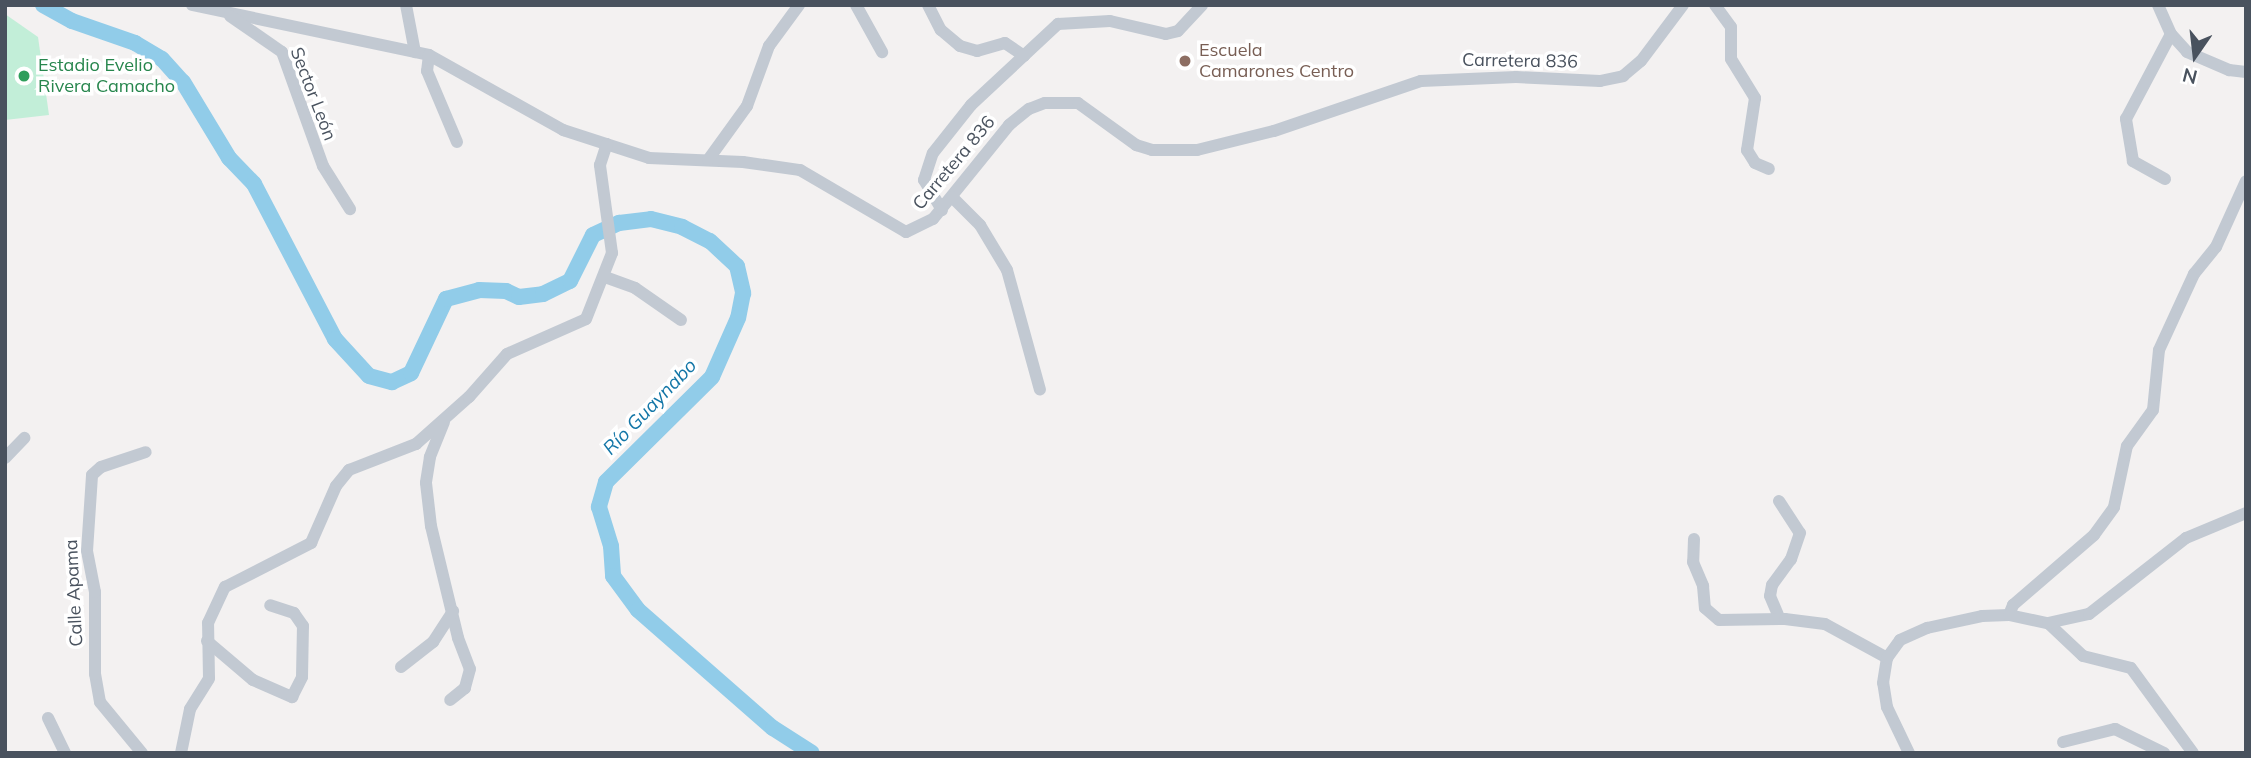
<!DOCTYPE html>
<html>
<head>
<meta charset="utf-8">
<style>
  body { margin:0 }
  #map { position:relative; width:2251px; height:758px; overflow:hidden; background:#f3f1f1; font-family:Mulish,sans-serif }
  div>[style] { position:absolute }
  .green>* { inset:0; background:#c2eed8 }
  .river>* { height:16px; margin:-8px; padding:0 8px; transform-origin:8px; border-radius:8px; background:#91cce9 }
  .minor>* { height:12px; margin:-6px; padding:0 6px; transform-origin:6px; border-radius:6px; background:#c2c9d2 }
  .dots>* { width:19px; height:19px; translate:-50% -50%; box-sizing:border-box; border:4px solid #fff; border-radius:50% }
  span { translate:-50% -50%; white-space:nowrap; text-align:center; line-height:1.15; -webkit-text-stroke:7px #fff; paint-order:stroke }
  .education-label { font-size:18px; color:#785e54 }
  .left { translate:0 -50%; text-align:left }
  .street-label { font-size:18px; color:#49525e }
  .leisure-label { font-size:18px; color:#27864d }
  .water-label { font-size:19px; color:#1376a7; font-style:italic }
  .frame { position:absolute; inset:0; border:7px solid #49525e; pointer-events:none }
  .north { position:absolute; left:2160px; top:21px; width:70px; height:70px; -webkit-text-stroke:5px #fff; paint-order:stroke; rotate:194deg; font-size:19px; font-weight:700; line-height:28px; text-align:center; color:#49525e }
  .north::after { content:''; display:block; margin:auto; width:24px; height:32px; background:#49525e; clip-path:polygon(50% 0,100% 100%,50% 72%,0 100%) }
</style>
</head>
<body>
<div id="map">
  <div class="green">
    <i style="clip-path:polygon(5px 14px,38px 37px,49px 115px,5px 120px)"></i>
  </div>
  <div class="river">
    <i style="left:43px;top:5px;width:33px;rotate:29deg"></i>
    <i style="left:72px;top:21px;width:67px;rotate:19.2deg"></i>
    <i style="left:135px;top:43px;width:31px;rotate:31deg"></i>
    <i style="left:162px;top:59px;width:31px;rotate:48deg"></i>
    <i style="left:183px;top:82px;width:89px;rotate:58.8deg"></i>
    <i style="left:229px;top:158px;width:36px;rotate:46deg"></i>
    <i style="left:254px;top:184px;width:175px;rotate:62.4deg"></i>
    <i style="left:335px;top:339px;width:50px;rotate:47.4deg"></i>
    <i style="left:369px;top:376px;width:24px;rotate:15deg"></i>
    <i style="left:392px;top:382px;width:21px;rotate:-25deg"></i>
    <i style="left:411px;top:373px;width:82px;rotate:-64.7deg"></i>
    <i style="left:446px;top:299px;width:34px;rotate:-15deg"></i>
    <i style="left:479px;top:290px;width:27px;rotate:2deg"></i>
    <i style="left:506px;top:291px;width:14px;rotate:25deg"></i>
    <i style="left:519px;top:297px;width:24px;rotate:-7deg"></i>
    <i style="left:543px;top:294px;width:30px;rotate:-26deg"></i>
    <i style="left:570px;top:281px;width:51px;rotate:-63.4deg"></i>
    <i style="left:593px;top:235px;width:29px;rotate:-25deg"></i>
    <i style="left:619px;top:223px;width:32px;rotate:-7deg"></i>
    <i style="left:651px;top:219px;width:32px;rotate:14deg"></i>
    <i style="left:682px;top:227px;width:31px;rotate:27deg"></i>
    <i style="left:710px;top:241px;width:37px;rotate:43deg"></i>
    <i style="left:737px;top:266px;width:28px;rotate:77deg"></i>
    <i style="left:743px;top:293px;width:25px;rotate:101deg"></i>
    <i style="left:738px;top:318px;width:64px;rotate:113.8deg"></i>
    <i style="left:712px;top:377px;width:149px;rotate:135.3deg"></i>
    <i style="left:606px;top:482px;width:26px;rotate:106deg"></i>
    <i style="left:599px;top:507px;width:41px;rotate:72.9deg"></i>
    <i style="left:611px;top:546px;width:30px;rotate:86deg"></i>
    <i style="left:613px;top:576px;width:42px;rotate:53.7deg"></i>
    <i style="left:638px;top:610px;width:179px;rotate:41.2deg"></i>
    <i style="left:773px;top:728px;width:46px;rotate:32.7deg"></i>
  </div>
  <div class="minor">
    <i style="left:192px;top:5px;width:242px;rotate:11.9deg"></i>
    <i style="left:429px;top:55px;width:154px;rotate:29.2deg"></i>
    <i style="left:563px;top:130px;width:90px;rotate:18deg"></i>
    <i style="left:649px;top:158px;width:94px;rotate:2.4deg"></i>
    <i style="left:743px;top:162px;width:58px;rotate:8deg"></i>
    <i style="left:800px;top:170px;width:123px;rotate:30.3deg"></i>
    <i style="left:906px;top:232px;width:30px;rotate:-26deg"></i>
    <i style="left:933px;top:219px;width:121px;rotate:-51deg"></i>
    <i style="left:1009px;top:125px;width:26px;rotate:-39deg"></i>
    <i style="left:1029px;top:109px;width:17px;rotate:-21deg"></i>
    <i style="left:1045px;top:103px;width:33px"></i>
    <i style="left:1078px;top:103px;width:72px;rotate:35.9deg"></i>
    <i style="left:1136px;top:145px;width:17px;rotate:17deg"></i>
    <i style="left:1152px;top:150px;width:45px"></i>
    <i style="left:1197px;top:150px;width:79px;rotate:-13.9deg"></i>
    <i style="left:1274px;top:131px;width:155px;rotate:-18.8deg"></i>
    <i style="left:1421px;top:81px;width:95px;rotate:-2.4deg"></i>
    <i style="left:1516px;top:77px;width:84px;rotate:2.7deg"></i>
    <i style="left:1600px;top:81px;width:24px;rotate:-12deg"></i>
    <i style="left:1623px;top:76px;width:23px;rotate:-40deg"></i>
    <i style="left:1641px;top:61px;width:70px;rotate:-53.1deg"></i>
    <i style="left:406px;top:5px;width:48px;rotate:79.2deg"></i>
    <i style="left:856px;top:5px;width:54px;rotate:61deg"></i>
    <i style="left:928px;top:5px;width:28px;rotate:63deg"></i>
    <i style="left:941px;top:30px;width:25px;rotate:40deg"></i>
    <i style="left:960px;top:46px;width:18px;rotate:16deg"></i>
    <i style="left:977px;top:51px;width:29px;rotate:-16deg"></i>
    <i style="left:1005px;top:43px;width:23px;rotate:34deg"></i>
    <i style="left:1715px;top:5px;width:27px;rotate:54deg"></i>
    <i style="left:1731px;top:27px;width:32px;rotate:90deg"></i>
    <i style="left:1731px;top:59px;width:46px;rotate:58.4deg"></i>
    <i style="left:1755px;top:98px;width:53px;rotate:98.7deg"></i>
    <i style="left:1747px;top:150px;width:15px;rotate:58deg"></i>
    <i style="left:1755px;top:163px;width:15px;rotate:23deg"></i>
    <i style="left:2158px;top:5px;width:32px;rotate:66deg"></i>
    <i style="left:2171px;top:34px;width:24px;rotate:48deg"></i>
    <i style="left:2187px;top:52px;width:46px;rotate:23.2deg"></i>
    <i style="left:2229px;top:70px;width:17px;rotate:7deg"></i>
    <i style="left:230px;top:16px;width:63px;rotate:34.7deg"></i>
    <i style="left:282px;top:52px;width:121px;rotate:70.2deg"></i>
    <i style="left:323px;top:166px;width:51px;rotate:57.9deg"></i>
    <i style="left:429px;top:55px;width:16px;rotate:97deg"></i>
    <i style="left:427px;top:71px;width:77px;rotate:67.1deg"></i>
    <i style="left:708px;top:160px;width:67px;rotate:-54.2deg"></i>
    <i style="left:747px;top:106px;width:64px;rotate:-69.9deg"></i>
    <i style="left:769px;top:46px;width:51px;rotate:-53.8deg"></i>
    <i style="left:2165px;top:179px;width:37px;rotate:-151deg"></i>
    <i style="left:2133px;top:161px;width:43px;rotate:-99.5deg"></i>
    <i style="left:2126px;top:119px;width:96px;rotate:-62.1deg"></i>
    <i style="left:952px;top:197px;width:40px;rotate:45deg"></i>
    <i style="left:980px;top:225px;width:52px;rotate:59deg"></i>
    <i style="left:1007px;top:270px;width:124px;rotate:74.6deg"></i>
    <i style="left:942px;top:210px;width:35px;rotate:-121deg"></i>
    <i style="left:924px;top:180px;width:28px;rotate:-72deg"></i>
    <i style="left:933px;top:153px;width:61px;rotate:-51.6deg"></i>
    <i style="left:971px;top:105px;width:119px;rotate:-43deg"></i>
    <i style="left:1058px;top:24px;width:52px;rotate:-3.3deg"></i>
    <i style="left:1110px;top:21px;width:57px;rotate:13.1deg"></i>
    <i style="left:1166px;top:34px;width:12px;rotate:-14deg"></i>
    <i style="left:1178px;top:31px;width:35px;rotate:-47deg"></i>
    <i style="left:605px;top:277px;width:32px;rotate:20deg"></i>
    <i style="left:635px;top:288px;width:56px;rotate:34.8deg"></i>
    <i style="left:444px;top:422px;width:38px;rotate:112deg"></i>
    <i style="left:430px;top:457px;width:26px;rotate:99deg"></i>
    <i style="left:426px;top:483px;width:43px;rotate:83.4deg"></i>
    <i style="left:431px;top:526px;width:115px;rotate:76.4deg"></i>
    <i style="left:458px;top:638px;width:33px;rotate:69deg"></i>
    <i style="left:470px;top:669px;width:20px;rotate:105deg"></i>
    <i style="left:465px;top:688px;width:19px;rotate:141deg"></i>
    <i style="left:5px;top:458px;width:28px;rotate:-46deg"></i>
    <i style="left:1779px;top:501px;width:38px;rotate:57deg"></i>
    <i style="left:1800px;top:533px;width:28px;rotate:109deg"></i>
    <i style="left:1791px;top:559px;width:32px;rotate:126deg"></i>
    <i style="left:1772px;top:585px;width:11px;rotate:100deg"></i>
    <i style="left:1770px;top:596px;width:25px;rotate:67deg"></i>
    <i style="left:1694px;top:539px;width:23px;rotate:92deg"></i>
    <i style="left:1693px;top:562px;width:26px;rotate:67deg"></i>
    <i style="left:1703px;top:586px;width:22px;rotate:85deg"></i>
    <i style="left:1705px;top:608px;width:18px;rotate:41deg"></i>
    <i style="left:1719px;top:620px;width:66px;rotate:-0.9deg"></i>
    <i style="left:1785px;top:619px;width:40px;rotate:7.1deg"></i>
    <i style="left:1825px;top:624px;width:71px;rotate:28.7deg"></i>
    <i style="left:2009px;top:615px;width:11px;rotate:-68deg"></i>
    <i style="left:2013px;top:605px;width:107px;rotate:-40.8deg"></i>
    <i style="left:2094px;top:535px;width:34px;rotate:-54deg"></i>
    <i style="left:2114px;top:507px;width:62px;rotate:-78deg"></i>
    <i style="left:2127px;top:446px;width:44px;rotate:-54.2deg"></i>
    <i style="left:2153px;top:410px;width:60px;rotate:-84.3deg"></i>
    <i style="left:2159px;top:350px;width:84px;rotate:-65.3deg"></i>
    <i style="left:2194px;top:274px;width:35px;rotate:-51deg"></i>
    <i style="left:2216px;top:247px;width:72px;rotate:-65.6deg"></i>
    <i style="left:2048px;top:623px;width:48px;rotate:43.3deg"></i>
    <i style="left:2083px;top:656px;width:49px;rotate:14deg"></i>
    <i style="left:2131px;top:668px;width:105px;rotate:53.9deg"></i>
    <i style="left:207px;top:641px;width:60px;rotate:40.3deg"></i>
    <i style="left:253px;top:680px;width:43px;rotate:23.6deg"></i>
    <i style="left:292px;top:697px;width:22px;rotate:-63deg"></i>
    <i style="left:302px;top:677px;width:51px;rotate:-88.9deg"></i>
    <i style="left:303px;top:626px;width:16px;rotate:-125deg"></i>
    <i style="left:294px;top:613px;width:25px;rotate:-162deg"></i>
    <i style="left:401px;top:667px;width:41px;rotate:-38deg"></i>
    <i style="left:433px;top:642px;width:37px;rotate:-57deg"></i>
    <i style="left:48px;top:718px;width:39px;rotate:64deg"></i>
    <i style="left:2063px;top:742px;width:54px;rotate:-14deg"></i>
    <i style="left:2115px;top:729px;width:55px;rotate:26.1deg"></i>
    <i style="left:142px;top:753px;width:66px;rotate:-129.5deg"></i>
    <i style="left:100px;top:702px;width:28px;rotate:-100deg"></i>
    <i style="left:95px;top:674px;width:82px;rotate:-90deg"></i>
    <i style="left:95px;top:592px;width:42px;rotate:-101deg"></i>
    <i style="left:87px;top:551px;width:76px;rotate:-86.2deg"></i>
    <i style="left:92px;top:475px;width:12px;rotate:-42deg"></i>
    <i style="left:101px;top:467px;width:47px;rotate:-18.4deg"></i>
    <i style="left:181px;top:753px;width:45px;rotate:-78.4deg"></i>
    <i style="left:190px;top:709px;width:36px;rotate:-58deg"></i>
    <i style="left:209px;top:678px;width:55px;rotate:-91deg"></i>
    <i style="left:208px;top:623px;width:40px;rotate:-65deg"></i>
    <i style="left:225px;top:587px;width:97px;rotate:-27.1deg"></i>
    <i style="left:311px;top:543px;width:62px;rotate:-66.3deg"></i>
    <i style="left:336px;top:486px;width:21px;rotate:-51deg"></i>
    <i style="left:349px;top:470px;width:72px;rotate:-21.2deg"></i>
    <i style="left:416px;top:444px;width:71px;rotate:-41.6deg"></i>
    <i style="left:469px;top:397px;width:57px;rotate:-48.5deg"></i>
    <i style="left:507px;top:354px;width:86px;rotate:-23.9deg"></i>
    <i style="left:586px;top:319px;width:71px;rotate:-68.5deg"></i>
    <i style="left:612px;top:253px;width:89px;rotate:-97.8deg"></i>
    <i style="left:600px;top:165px;width:22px;rotate:-72deg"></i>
    <i style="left:1909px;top:753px;width:51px;rotate:-115.6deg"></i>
    <i style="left:1887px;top:707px;width:24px;rotate:-99deg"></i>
    <i style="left:1883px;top:683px;width:25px;rotate:-81deg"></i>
    <i style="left:1887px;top:658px;width:22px;rotate:-54deg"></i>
    <i style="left:1900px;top:640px;width:30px;rotate:-24deg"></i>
    <i style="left:1927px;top:628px;width:56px;rotate:-12.3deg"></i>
    <i style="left:1982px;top:616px;width:27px;rotate:-2deg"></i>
    <i style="left:2009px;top:615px;width:40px;rotate:12deg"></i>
    <i style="left:2048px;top:623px;width:42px;rotate:-12.4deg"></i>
    <i style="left:2089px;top:614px;width:123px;rotate:-38.1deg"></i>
    <i style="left:2186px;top:538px;width:65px;rotate:-22.6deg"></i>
  </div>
  <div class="dots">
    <i style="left:1185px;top:61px;background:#8d6e63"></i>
    <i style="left:24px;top:76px;background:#2e9e5b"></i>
  </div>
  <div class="education-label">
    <span class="left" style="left:1199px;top:61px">Escuela<br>Camarones Centro</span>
  </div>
  <div class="street-label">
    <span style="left:1520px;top:61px;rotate:1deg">Carretera 836</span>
    <span style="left:313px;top:94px;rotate:69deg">Sector León</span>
    <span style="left:954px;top:163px;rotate:-50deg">Carretera 836</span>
    <span style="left:74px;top:593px;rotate:-93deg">Calle Apama</span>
  </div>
  <div class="leisure-label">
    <span class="left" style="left:38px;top:76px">Estadio Evelio<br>Rivera Camacho</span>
  </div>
  <div class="water-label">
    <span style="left:650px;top:407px;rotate:-46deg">Río Guaynabo</span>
  </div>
  <div class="frame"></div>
  <div class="north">N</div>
</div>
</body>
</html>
